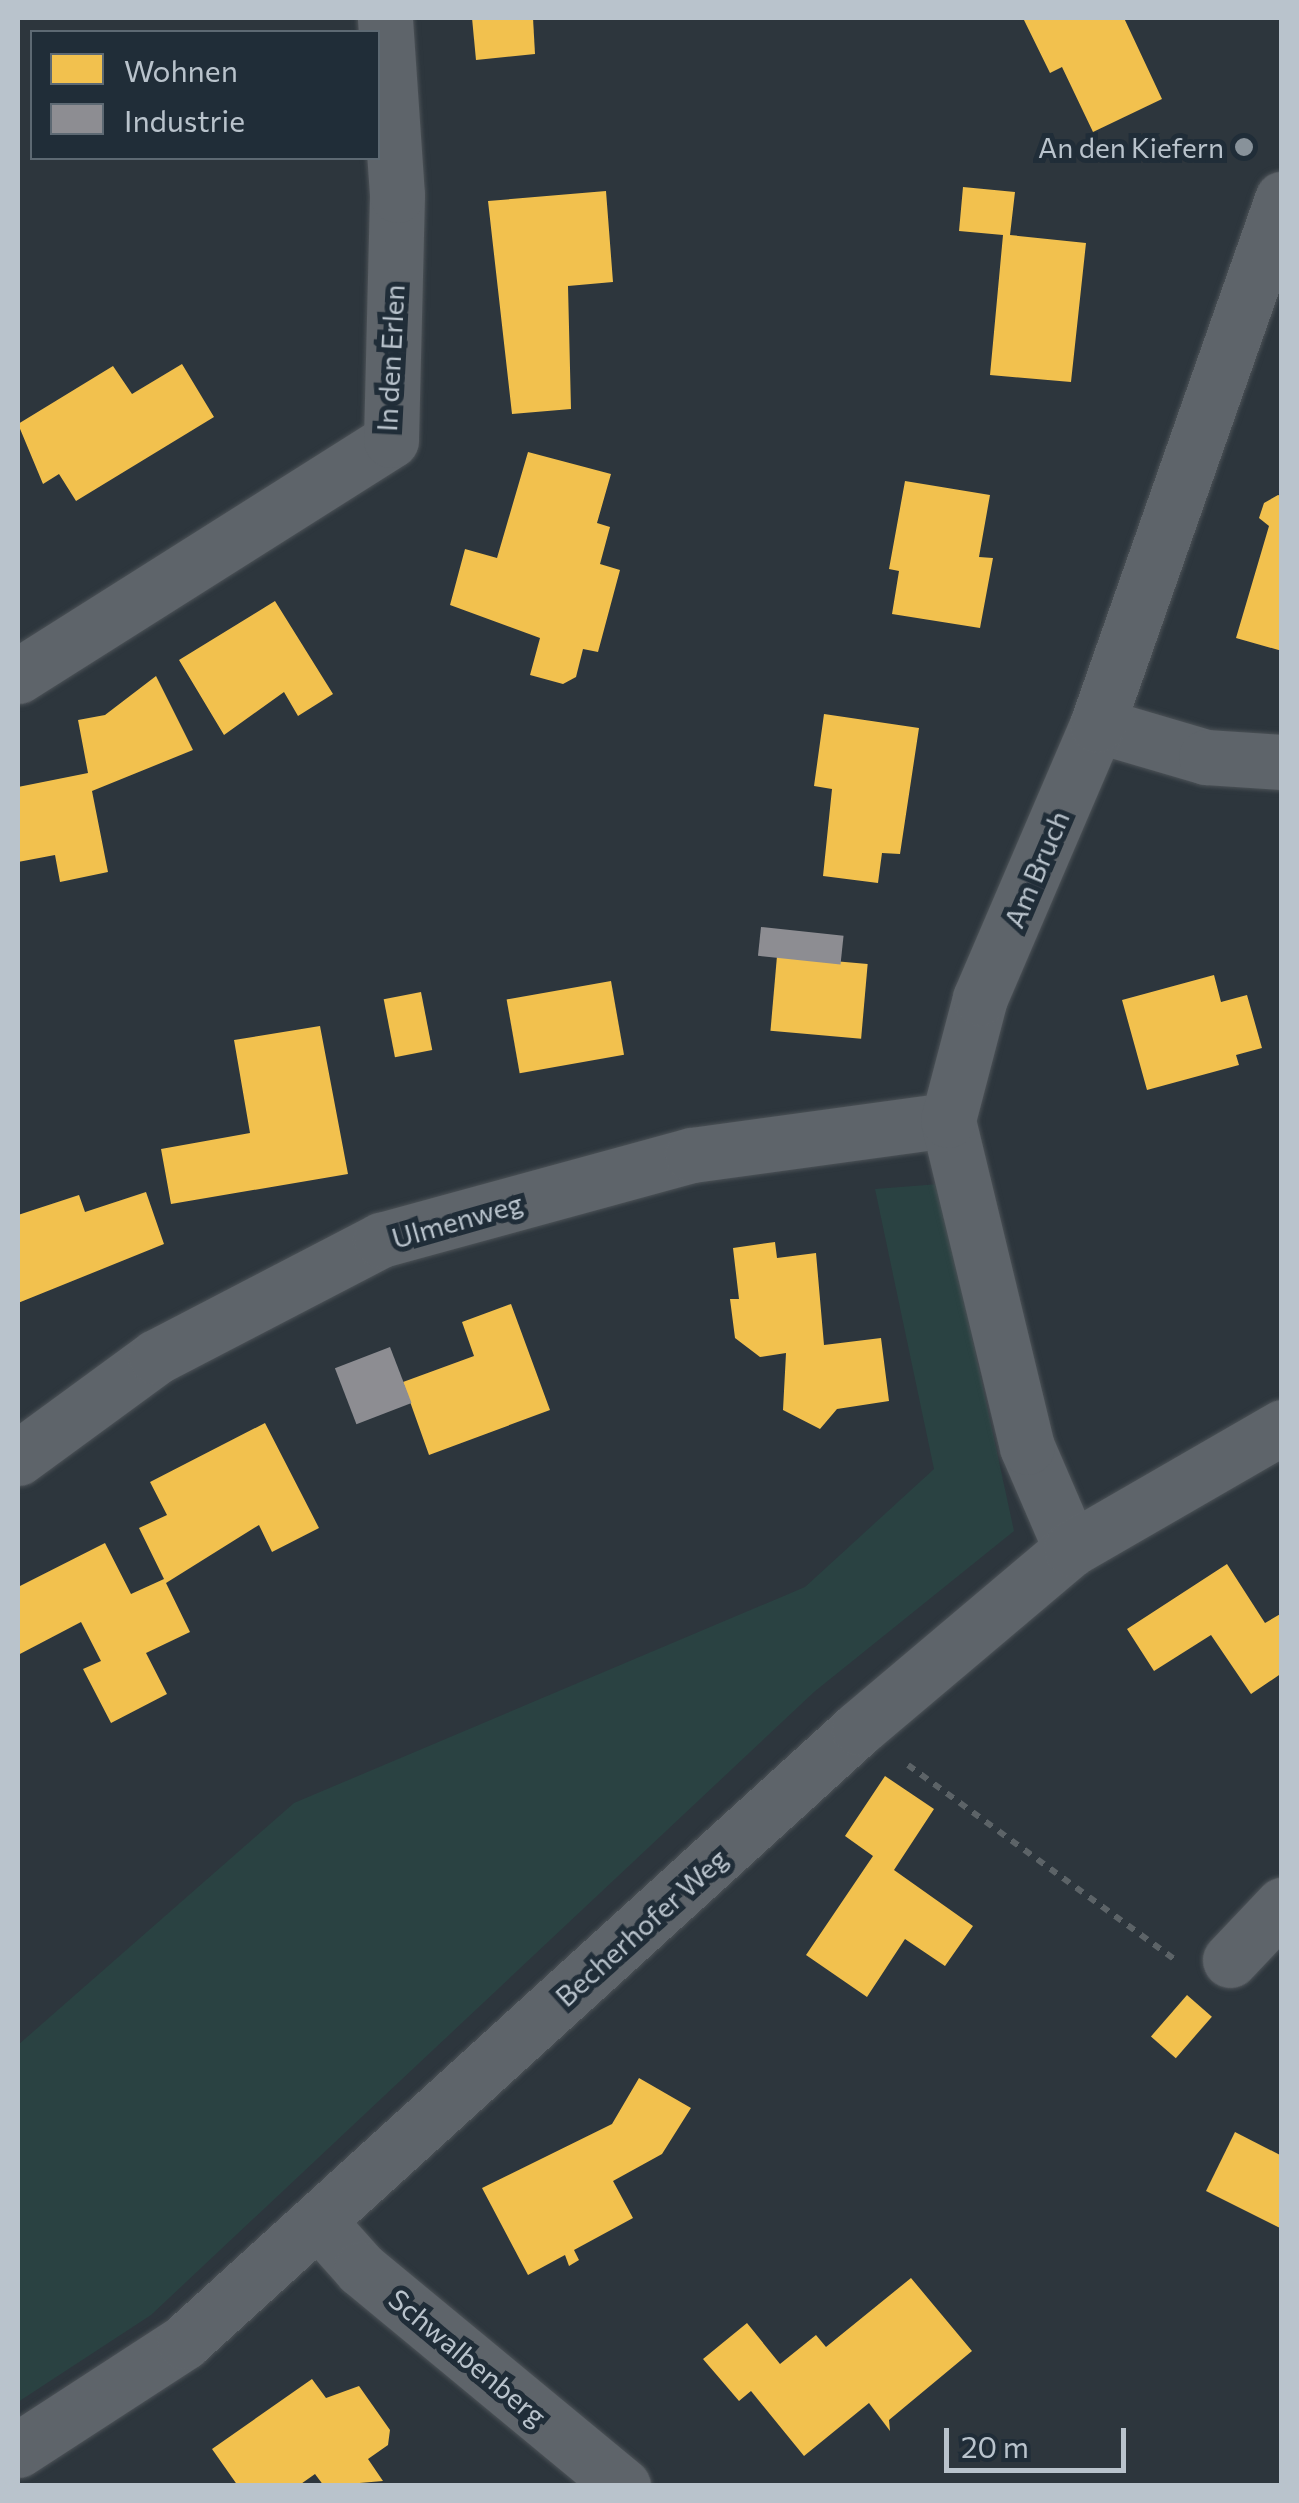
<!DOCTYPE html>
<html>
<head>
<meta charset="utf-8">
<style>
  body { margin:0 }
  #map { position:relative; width:1299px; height:2503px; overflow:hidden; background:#2d363d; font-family:Commissioner,sans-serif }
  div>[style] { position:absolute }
  .green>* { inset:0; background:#2a4242 }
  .homes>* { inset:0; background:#f2c14e; transform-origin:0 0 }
  .industry>* { inset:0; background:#8d8d92; transform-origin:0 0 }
  .path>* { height:6px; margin-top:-3px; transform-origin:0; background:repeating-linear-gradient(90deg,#5c6367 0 8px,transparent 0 16px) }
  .roads { filter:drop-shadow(0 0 2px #4c5257) drop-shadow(0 0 2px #4c5257) }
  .minor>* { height:55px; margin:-27.5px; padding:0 27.5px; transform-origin:27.5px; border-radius:27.5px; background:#5e646a }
  .dots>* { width:28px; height:28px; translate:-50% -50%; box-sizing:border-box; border:5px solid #202d38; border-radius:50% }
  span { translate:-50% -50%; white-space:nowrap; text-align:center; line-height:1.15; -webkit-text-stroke:10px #202d38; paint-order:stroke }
  .poi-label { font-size:28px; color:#b9c3cc }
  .right { translate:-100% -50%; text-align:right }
  .street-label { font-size:28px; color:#b9c3cc }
  .frame { position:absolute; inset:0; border:20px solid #b9c3cc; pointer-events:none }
  .legend { position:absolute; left:30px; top:30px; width:350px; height:130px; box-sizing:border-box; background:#202d38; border:2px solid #5d6973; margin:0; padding:12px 18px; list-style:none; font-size:30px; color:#b9c3cc }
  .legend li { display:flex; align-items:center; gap:20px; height:50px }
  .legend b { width:50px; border:2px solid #5d6973 }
  .scale { position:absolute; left:944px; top:2428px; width:182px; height:45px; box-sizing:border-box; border:5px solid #b9c3cc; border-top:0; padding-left:12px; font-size:30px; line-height:35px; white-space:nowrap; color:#b9c3cc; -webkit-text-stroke:8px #202d38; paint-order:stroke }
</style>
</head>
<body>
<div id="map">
  <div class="green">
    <i style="clip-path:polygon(939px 1184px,1014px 1531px,814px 1692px,151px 2315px,18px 2402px,18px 2045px,294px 1803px,805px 1587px,934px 1469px,875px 1189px)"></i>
  </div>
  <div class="homes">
    <i style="clip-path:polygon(472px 18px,533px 18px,535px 54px,476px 60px)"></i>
    <i style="clip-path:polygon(1023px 18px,1124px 18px,1162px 99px,1093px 132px,1062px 67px,1050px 73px)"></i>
    <i style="clip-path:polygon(963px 187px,1015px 192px,1010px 235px,1086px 243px,1071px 382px,990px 375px,1003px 235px,959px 231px)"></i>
    <i style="clip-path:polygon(606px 191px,613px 282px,568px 286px,571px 409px,512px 414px,488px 201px)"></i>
    <i style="clip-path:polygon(182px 364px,214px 417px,76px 501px,59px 474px,43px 484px,18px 424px,113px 366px,132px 394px)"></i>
    <i style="clip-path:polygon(528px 452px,611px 474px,597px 523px,610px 527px,600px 564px,620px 570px,598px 652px,583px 649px,576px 677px,563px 684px,530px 675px,540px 638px,450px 605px,465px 549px,497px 558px)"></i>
    <i style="clip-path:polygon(905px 481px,990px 495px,979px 557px,993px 558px,980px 628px,892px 614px,899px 571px,889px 569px)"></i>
    <i style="clip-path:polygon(1278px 495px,1282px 496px,1282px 651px,1236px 638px,1269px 526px,1259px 518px,1264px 503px)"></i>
    <i style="clip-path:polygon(275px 601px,333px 694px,298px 716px,284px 692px,224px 735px,179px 660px)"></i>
    <i style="clip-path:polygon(156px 676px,193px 750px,92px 791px,108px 872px,60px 882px,55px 855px,18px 862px,18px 787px,88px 773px,78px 720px,105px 715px)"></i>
    <i style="clip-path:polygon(824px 714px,919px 728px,900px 854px,882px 853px,878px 883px,823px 876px,832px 789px,814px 786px)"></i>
    <i style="left:777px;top:956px;width:91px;height:75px;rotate:5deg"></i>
    <i style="clip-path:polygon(1214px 975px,1221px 1002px,1247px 995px,1262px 1048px,1236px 1055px,1239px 1065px,1147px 1090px,1122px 1000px)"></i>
    <i style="left:611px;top:981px;width:75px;height:106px;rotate:80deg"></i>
    <i style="left:421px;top:992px;width:59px;height:38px;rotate:79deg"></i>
    <i style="clip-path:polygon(320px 1026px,348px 1174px,171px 1204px,161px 1149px,250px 1133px,234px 1040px)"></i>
    <i style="clip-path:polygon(146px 1192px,164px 1244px,18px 1303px,18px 1215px,79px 1195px,85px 1212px)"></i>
    <i style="clip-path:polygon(775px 1242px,777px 1258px,816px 1253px,824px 1345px,881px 1338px,889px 1401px,837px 1409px,820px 1429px,783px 1410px,786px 1353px,760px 1357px,735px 1338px,730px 1299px,739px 1299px,733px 1248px)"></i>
    <i style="clip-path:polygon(511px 1304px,550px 1410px,429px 1455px,403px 1382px,474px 1356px,462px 1322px)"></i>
    <i style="clip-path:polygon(265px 1423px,319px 1528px,272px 1552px,259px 1525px,166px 1583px,190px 1632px,146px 1653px,167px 1694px,111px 1723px,83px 1669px,101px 1661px,81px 1622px,18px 1655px,18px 1587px,105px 1543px,131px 1594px,164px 1579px,139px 1528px,167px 1515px,150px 1482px)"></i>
    <i style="clip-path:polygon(1227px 1564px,1265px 1623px,1282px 1613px,1282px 1673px,1251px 1694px,1211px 1635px,1154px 1671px,1127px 1629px)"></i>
    <i style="clip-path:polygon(885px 1776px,934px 1809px,894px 1870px,973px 1926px,945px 1966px,905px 1939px,867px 1997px,806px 1955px,873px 1856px,845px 1836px)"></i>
    <i style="left:1187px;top:1995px;width:33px;height:55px;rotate:41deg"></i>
    <i style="clip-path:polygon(639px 2078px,691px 2108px,662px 2154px,613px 2181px,633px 2218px,574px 2250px,579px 2260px,569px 2266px,565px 2255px,528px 2275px,482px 2188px,612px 2124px)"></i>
    <i style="clip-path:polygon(1235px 2132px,1282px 2156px,1282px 2229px,1206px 2191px)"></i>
    <i style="clip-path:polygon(911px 2278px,972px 2351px,889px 2420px,890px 2431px,869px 2403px,804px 2456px,751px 2391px,739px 2401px,703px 2359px,747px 2323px,780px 2364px,816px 2335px,826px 2347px)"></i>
    <i style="clip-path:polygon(312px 2379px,326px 2398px,359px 2386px,390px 2430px,388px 2445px,368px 2459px,383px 2481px,324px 2486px,315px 2474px,298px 2486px,238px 2486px,212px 2449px)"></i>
  </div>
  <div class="industry">
    <i style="left:761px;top:927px;width:83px;height:29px;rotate:6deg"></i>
    <i style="left:390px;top:1347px;width:60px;height:59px;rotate:69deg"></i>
  </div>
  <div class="path">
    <i style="left:908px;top:1765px;width:331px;rotate:36.1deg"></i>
  </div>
  <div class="roads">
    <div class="minor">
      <i style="left:18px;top:676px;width:441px;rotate:-32.3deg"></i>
      <i style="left:391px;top:440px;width:245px;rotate:-88.6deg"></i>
      <i style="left:397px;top:195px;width:177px;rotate:-93.9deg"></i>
      <i style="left:1097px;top:725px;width:114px;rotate:16.4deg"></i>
      <i style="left:1206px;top:757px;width:76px;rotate:3.8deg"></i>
      <i style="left:18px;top:1458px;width:171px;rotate:-36.2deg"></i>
      <i style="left:156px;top:1357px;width:254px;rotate:-27.5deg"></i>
      <i style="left:381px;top:1240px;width:322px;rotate:-15.3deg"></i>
      <i style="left:692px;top:1155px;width:258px;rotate:-7.8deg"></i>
      <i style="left:1071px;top:1549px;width:111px;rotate:-113.3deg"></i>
      <i style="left:1027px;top:1447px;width:336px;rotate:-103.6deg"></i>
      <i style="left:948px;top:1120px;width:126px;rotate:-75.3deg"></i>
      <i style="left:980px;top:998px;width:297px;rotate:-66.8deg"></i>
      <i style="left:1097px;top:725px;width:558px;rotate:-70.62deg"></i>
      <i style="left:1230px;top:1960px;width:76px;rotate:-46.6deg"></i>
      <i style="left:319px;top:2222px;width:63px;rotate:48.2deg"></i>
      <i style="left:361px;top:2269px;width:340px;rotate:39.6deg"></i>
      <i style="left:18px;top:2450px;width:198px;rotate:-33deg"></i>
      <i style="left:184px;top:2342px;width:912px;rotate:-42.29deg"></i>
      <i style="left:859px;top:1728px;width:277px;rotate:-40.2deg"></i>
      <i style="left:1071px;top:1549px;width:244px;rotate:-30deg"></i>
    </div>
  </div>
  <div class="dots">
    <i style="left:1244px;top:147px;background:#88929a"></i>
  </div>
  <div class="poi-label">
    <span class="right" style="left:1224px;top:147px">An den Kiefern</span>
  </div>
  <div class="street-label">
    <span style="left:390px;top:358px;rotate:-87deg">In den Erlen</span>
    <span style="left:1036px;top:869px;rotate:-67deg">Am Bruch</span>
    <span style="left:457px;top:1220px;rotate:-16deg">Ulmenweg</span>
    <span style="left:641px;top:1927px;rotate:-42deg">Becherhofer Weg</span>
    <span style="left:468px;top:2357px;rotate:40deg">Schwalbenberg</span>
  </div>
  <div class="frame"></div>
  <ul class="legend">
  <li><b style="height:28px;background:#f2c14e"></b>Wohnen</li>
  <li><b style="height:28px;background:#8d8d92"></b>Industrie</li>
  </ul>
  <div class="scale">20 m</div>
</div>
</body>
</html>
